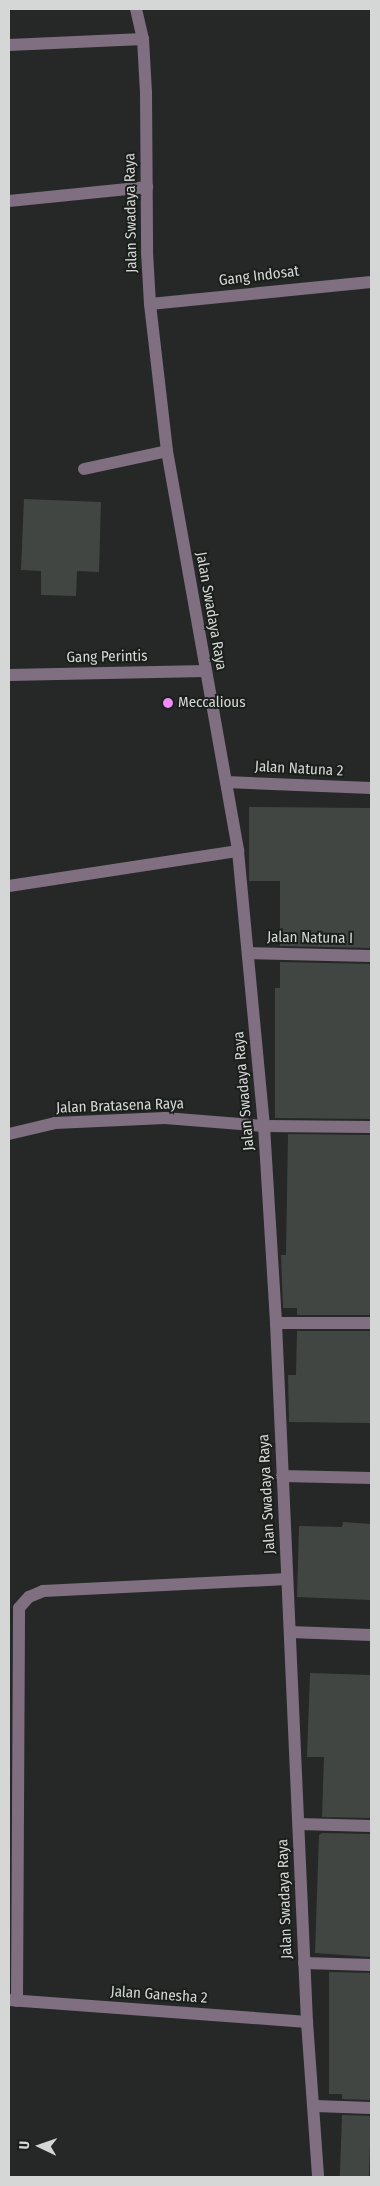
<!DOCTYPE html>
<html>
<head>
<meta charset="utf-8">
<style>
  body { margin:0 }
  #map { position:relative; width:380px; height:2186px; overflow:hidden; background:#252826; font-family:"Fira Sans Condensed",sans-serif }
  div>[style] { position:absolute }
  .building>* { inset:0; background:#424643; transform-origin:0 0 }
  .minor>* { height:12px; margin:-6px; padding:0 6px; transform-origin:6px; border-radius:6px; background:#7f6f81 }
  .dots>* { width:14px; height:14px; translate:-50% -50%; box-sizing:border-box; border:2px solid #1b1f1c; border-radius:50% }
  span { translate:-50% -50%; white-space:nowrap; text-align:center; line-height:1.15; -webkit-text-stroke:4px #1b1f1c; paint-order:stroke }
  .street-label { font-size:15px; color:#d4d7d5 }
  .poi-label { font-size:15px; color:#d4d7d5 }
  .left { translate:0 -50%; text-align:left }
  .frame { position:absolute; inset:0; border:10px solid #d4d7d5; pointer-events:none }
  .north { position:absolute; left:15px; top:2121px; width:50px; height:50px; -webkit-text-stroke:4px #1b1f1c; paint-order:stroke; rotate:273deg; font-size:14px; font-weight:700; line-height:20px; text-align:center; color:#d4d7d5 }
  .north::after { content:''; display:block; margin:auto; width:18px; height:22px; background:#d4d7d5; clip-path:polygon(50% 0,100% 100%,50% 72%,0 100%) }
</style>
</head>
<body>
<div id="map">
  <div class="building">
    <i style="clip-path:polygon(24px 499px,101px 502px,99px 572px,77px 571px,76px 596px,41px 595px,41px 571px,21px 570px)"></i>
    <i style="clip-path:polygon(249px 807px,371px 808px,371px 948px,280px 946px,280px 881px,249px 881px)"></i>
    <i style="clip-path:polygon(280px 962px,371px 964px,371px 1119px,275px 1118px,275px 988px,280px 988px)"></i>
    <i style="clip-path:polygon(288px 1134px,371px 1135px,371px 1315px,297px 1315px,297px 1308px,283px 1308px,281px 1255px,286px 1255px)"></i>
    <i style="clip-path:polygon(297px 1331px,371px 1331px,371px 1423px,289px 1422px,288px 1375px,296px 1375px)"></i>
    <i style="clip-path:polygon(343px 1522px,371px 1524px,371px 1600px,297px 1597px,299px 1526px,342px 1527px)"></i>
    <i style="clip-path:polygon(310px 1673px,371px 1675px,371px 1818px,322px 1817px,324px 1757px,307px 1757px)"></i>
    <i style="clip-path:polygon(322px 1833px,371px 1834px,371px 1957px,315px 1953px,319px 1835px)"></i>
    <i style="clip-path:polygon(329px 1972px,371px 1973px,371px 2100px,342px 2099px,342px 2094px,329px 2094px)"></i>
    <i style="left:342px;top:2115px;width:29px;height:62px;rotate:2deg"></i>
  </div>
  <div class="minor">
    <i style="left:136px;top:9px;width:31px;rotate:77deg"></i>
    <i style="left:143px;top:39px;width:53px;rotate:86.8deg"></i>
    <i style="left:146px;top:92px;width:160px;rotate:89.6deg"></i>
    <i style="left:147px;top:252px;width:52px;rotate:86.7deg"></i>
    <i style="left:150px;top:304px;width:148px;rotate:83.4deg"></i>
    <i style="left:167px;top:451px;width:406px;rotate:79.9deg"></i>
    <i style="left:238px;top:851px;width:276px;rotate:84.6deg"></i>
    <i style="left:264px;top:1126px;width:197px;rotate:86.5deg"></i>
    <i style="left:276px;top:1323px;width:700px;rotate:87.46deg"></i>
    <i style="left:307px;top:2022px;width:155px;rotate:85.9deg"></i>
    <i style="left:9px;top:45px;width:134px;rotate:-2.6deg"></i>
    <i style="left:9px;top:201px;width:139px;rotate:-5.8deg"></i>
    <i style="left:150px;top:304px;width:222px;rotate:-5.7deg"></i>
    <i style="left:84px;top:469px;width:85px;rotate:-12.2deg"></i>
    <i style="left:9px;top:675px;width:196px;rotate:-1.2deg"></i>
    <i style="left:226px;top:782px;width:145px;rotate:2.4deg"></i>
    <i style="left:9px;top:886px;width:232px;rotate:-8.7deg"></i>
    <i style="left:248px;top:953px;width:123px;rotate:1.4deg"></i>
    <i style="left:9px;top:1134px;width:47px;rotate:-13.4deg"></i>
    <i style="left:55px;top:1123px;width:110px;rotate:-2.6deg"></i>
    <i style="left:165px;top:1118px;width:99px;rotate:4.6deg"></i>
    <i style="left:264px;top:1126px;width:107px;rotate:0.5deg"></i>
    <i style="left:276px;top:1323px;width:95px"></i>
    <i style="left:282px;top:1476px;width:89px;rotate:1.3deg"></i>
    <i style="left:290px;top:1632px;width:81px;rotate:2.1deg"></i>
    <i style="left:299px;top:1824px;width:72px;rotate:1.6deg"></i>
    <i style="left:304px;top:1963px;width:67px;rotate:1.7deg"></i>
    <i style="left:9px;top:2000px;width:299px;rotate:4.2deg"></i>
    <i style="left:17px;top:2001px;width:393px;rotate:-89.7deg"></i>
    <i style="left:19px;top:1608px;width:15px;rotate:-48deg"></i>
    <i style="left:29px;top:1597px;width:15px;rotate:-23deg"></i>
    <i style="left:43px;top:1591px;width:244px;rotate:-2.8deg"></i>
    <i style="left:315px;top:2106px;width:56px;rotate:2deg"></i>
  </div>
  <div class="dots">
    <i style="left:168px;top:703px;background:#ee8bf8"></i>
  </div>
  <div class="street-label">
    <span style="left:131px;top:213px;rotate:-91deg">Jalan Swadaya Raya</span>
    <span style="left:259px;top:276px;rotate:-7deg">Gang Indosat</span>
    <span style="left:211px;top:611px;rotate:80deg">Jalan Swadaya Raya</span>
    <span style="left:107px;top:657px;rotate:-1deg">Gang Perintis</span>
    <span style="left:299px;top:769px;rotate:3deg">Jalan Natuna 2</span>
    <span style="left:310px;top:938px;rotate:1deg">Jalan Natuna I</span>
    <span style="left:244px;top:1091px;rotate:-95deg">Jalan Swadaya Raya</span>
    <span style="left:120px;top:1106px;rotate:-2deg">Jalan Bratasena Raya</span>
    <span style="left:267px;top:1494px;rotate:-93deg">Jalan Swadaya Raya</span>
    <span style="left:285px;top:1899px;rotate:-92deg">Jalan Swadaya Raya</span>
    <span style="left:159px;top:1995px;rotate:4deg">Jalan Ganesha 2</span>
  </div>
  <div class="poi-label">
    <span class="left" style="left:178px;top:703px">Meccalious</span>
  </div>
  <div class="frame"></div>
  <div class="north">U</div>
</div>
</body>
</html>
